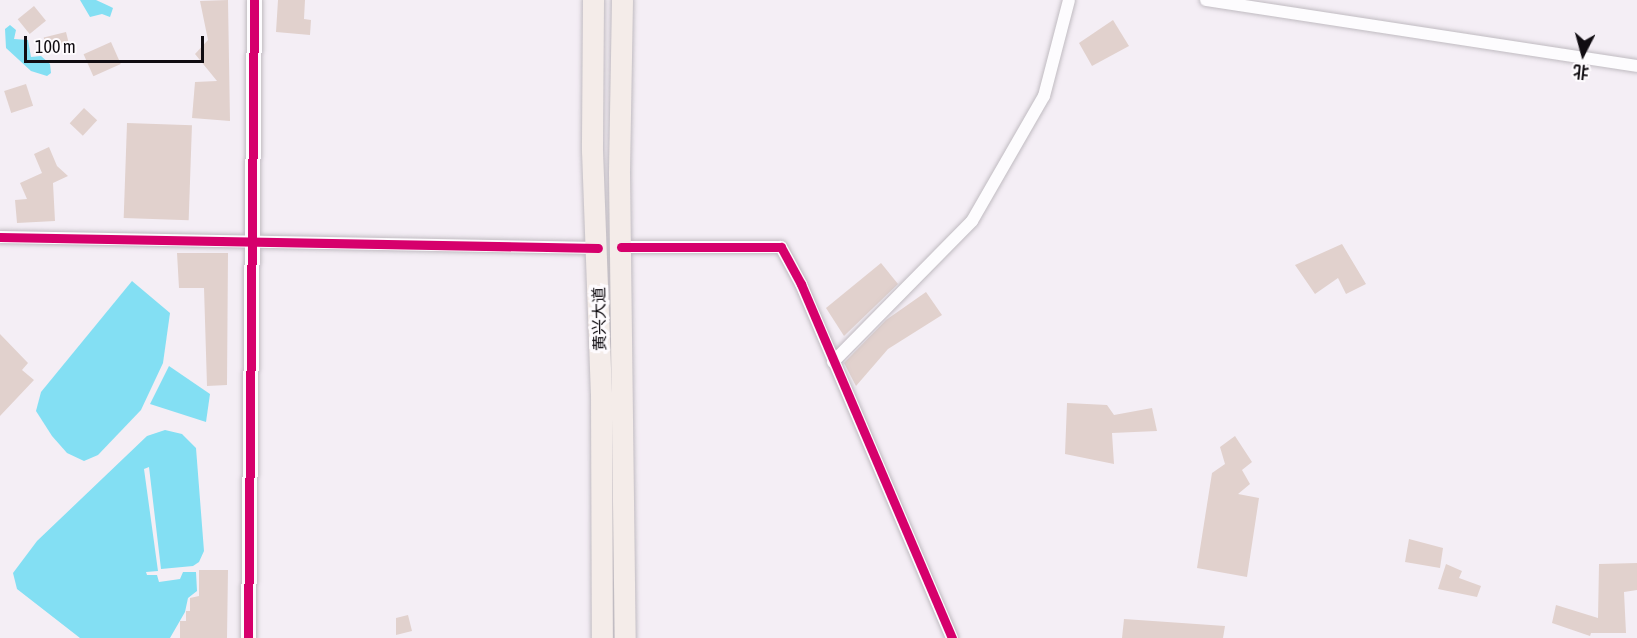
<!DOCTYPE html>
<html>
<head>
<meta charset="utf-8">
<style>
  body { margin:0 }
  #map { position:relative; width:1637px; height:638px; overflow:hidden; background:#f4eef5; font-family:"Asap Condensed","Noto Sans SC",sans-serif }
  div>[style] { position:absolute }
  .water>* { inset:0; background:#83dff3 }
  .building>* { inset:0; background:#e1d1cd; transform-origin:0 0 }
  .roads { filter:drop-shadow(0 0 2px #c0bbc1) drop-shadow(0 0 2px #c0bbc1) }
  .minor>* { height:12px; margin:-6px; padding:0 6px; transform-origin:6px; border-radius:6px; background:#fdfcfe }
  .tertiary>* { height:15px; margin:-7.5px; padding:0 7.5px; transform-origin:7.5px; border-radius:7.5px; background:#fdfcfe }
  .trunk>* { height:21px; margin:-10.5px; padding:0 10.5px; transform-origin:10.5px; border-radius:10.5px; background:#f4ece9 }
  .cycleway>* { height:9px; margin:-4.5px; padding:0 4.5px; transform-origin:4.5px; border-radius:4.5px; background:#d6006c }
  span { translate:-50% -50%; white-space:nowrap; text-align:center; line-height:1.15; -webkit-text-stroke:6px #fefbfe; paint-order:stroke }
  .street-label { font-size:16px; color:#100c11 }
  .north { position:absolute; left:1553px; top:24px; width:60px; height:60px; -webkit-text-stroke:4px #fefbfe; paint-order:stroke; rotate:186deg; font-size:16px; font-weight:700; line-height:24px; text-align:center; color:#100c11 }
  .north::after { content:''; display:block; margin:auto; width:21px; height:27px; background:#100c11; clip-path:polygon(50% 0,100% 100%,50% 72%,0 100%) }
  .scale { position:absolute; left:24px; top:36px; width:180px; height:27px; box-sizing:border-box; border:3px solid #100c11; border-top:0; padding-left:8px; font-size:18px; line-height:21px; white-space:nowrap; color:#100c11; -webkit-text-stroke:4px #fefbfe; paint-order:stroke }
</style>
</head>
<body>
<div id="map">
  <div class="water">
    <i style="clip-path:polygon(80px 0,96px 0,109px 6px,113px 8px,110px 17px,102px 14px,90px 17px)"></i>
    <i style="clip-path:polygon(10px 25px,16px 30px,14px 39px,28px 40px,31px 57px,41px 56px,50px 64px,51px 73px,47px 76px,31px 71px,6px 48px,5px 29px)"></i>
    <i style="clip-path:polygon(132px 281px,170px 313px,163px 363px,141px 410px,98px 455px,84px 461px,67px 453px,52px 436px,36px 411px,41px 392px)"></i>
    <i style="clip-path:polygon(169px 366px,210px 394px,206px 422px,150px 404px)"></i>
    <i style="clip-path:polygon(165px 430px,182px 434px,196px 448px,204px 551px,199px 562px,193px 566px,161px 569px,149px 467px,144px 469px,158px 571px,146px 572px,147px 575px,157px 575px,159px 582px,180px 579px,183px 572px,196px 572px,197px 591px,188px 598px,185px 612px,170px 638px,80px 638px,17px 589px,13px 573px,37px 541px,147px 436px)"></i>
  </div>
  <div class="building">
    <i style="clip-path:polygon(228px 0,230px 121px,192px 118px,195px 82px,217px 81px,195px 54px,208px 40px,200px 1px)"></i>
    <i style="clip-path:polygon(278px 0,305px 0,304px 19px,311px 20px,310px 35px,276px 32px)"></i>
    <i style="left:34px;top:6px;width:19px;height:21px;rotate:51deg"></i>
    <i style="clip-path:polygon(1113px 20px,1129px 46px,1092px 66px,1079px 43px)"></i>
    <i style="left:66px;top:32px;width:12px;height:23px;rotate:76deg"></i>
    <i style="left:111px;top:42px;width:24px;height:30px;rotate:66deg"></i>
    <i style="left:26px;top:84px;width:23px;height:23px;rotate:72deg"></i>
    <i style="left:84px;top:108px;width:18px;height:21px;rotate:43deg"></i>
    <i style="left:127px;top:123px;width:65px;height:95px;rotate:2deg"></i>
    <i style="clip-path:polygon(49px 147px,57px 166px,68px 176px,53px 183px,55px 221px,17px 223px,15px 200px,27px 199px,20px 183px,42px 173px,34px 154px)"></i>
    <i style="clip-path:polygon(1342px 244px,1366px 284px,1346px 294px,1338px 278px,1315px 294px,1295px 265px)"></i>
    <i style="clip-path:polygon(177px 253px,228px 253px,227px 385px,207px 386px,204px 288px,179px 288px)"></i>
    <i style="clip-path:polygon(881px 263px,898px 284px,844px 336px,826px 308px)"></i>
    <i style="clip-path:polygon(926px 292px,942px 315px,888px 349px,856px 386px,844px 363px,886px 320px)"></i>
    <i style="clip-path:polygon(0 334px,28px 363px,22px 370px,34px 380px,0 416px)"></i>
    <i style="clip-path:polygon(1067px 403px,1107px 405px,1114px 415px,1152px 408px,1157px 431px,1112px 433px,1114px 464px,1065px 454px)"></i>
    <i style="clip-path:polygon(1235px 436px,1252px 462px,1242px 470px,1250px 484px,1238px 494px,1259px 498px,1247px 577px,1197px 568px,1212px 473px,1225px 464px,1220px 447px)"></i>
    <i style="clip-path:polygon(1409px 539px,1443px 548px,1440px 568px,1405px 562px)"></i>
    <i style="clip-path:polygon(1637px 563px,1637px 590px,1624px 592px,1626px 633px,1591px 633px,1590px 636px,1552px 623px,1556px 605px,1598px 618px,1599px 564px)"></i>
    <i style="clip-path:polygon(1446px 564px,1462px 571px,1459px 578px,1481px 586px,1477px 597px,1438px 589px)"></i>
    <i style="clip-path:polygon(199px 570px,228px 570px,227px 638px,180px 638px,180px 621px,186px 621px,186px 611px,190px 611px,190px 598px,199px 596px)"></i>
    <i style="clip-path:polygon(408px 615px,412px 631px,396px 635px,396px 618px)"></i>
    <i style="clip-path:polygon(1124px 619px,1225px 626px,1223px 638px,1122px 638px)"></i>
  </div>
  <div class="roads">
    <div class="minor">
      <i style="left:1206px;top:0;width:436px;rotate:8.7deg"></i>
      <i style="left:0;top:237px;width:598px;rotate:1.05deg"></i>
      <i style="left:621px;top:247px;width:160px"></i>
      <i style="left:781px;top:247px;width:42px;rotate:61.6deg"></i>
      <i style="left:801px;top:284px;width:385px;rotate:66.9deg"></i>
      <i style="left:833px;top:362px;width:198px;rotate:-45.4deg"></i>
      <i style="left:972px;top:221px;width:144px;rotate:-60.1deg"></i>
      <i style="left:1044px;top:96px;width:99px;rotate:-75.4deg"></i>
    </div>
    <div class="tertiary">
      <i style="left:248px;top:638px;width:638px;rotate:-89.46deg"></i>
    </div>
    <div class="trunk">
      <i style="left:593px;top:0;width:150px;rotate:90.4deg"></i>
      <i style="left:592px;top:150px;width:243px;rotate:87.9deg"></i>
      <i style="left:601px;top:393px;width:245px;rotate:89.8deg"></i>
      <i style="left:622px;top:0;width:173px;rotate:91deg"></i>
      <i style="left:619px;top:173px;width:465px;rotate:89.3deg"></i>
    </div>
  </div>
  <div class="cycleway">
    <i style="left:0;top:237px;width:598px;rotate:1.05deg"></i>
    <i style="left:621px;top:247px;width:160px"></i>
    <i style="left:781px;top:247px;width:42px;rotate:61.6deg"></i>
    <i style="left:801px;top:284px;width:385px;rotate:66.9deg"></i>
    <i style="left:248px;top:638px;width:638px;rotate:-89.46deg"></i>
  </div>
  <div class="street-label">
    <span style="left:599px;top:319px;rotate:-91deg">黄兴大道</span>
  </div>
  <div class="north">北</div>
  <div class="scale">100 m</div>
</div>
</body>
</html>
